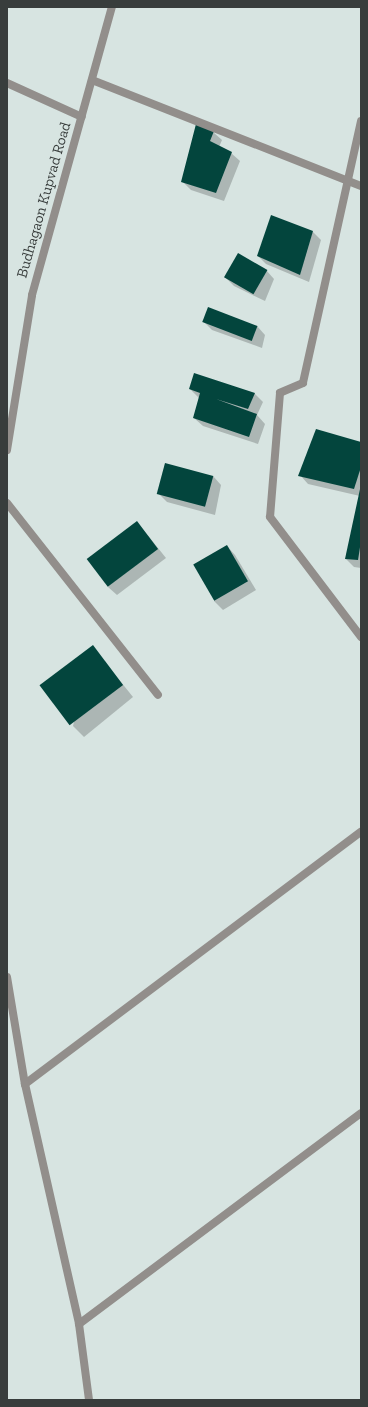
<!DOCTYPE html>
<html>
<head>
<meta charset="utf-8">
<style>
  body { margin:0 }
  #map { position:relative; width:368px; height:1407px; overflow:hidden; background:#d7e4e1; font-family:"Zilla Slab",serif }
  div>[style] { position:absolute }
  .shadow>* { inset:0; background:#0003 }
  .building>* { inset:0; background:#03453d; transform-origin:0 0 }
  .minor>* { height:8px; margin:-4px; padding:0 4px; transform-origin:4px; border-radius:4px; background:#928e8b }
  .tertiary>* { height:8px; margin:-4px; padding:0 4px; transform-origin:4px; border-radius:4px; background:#928e8b }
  span { translate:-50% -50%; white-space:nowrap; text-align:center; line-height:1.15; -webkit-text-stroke:4px #d7e4e1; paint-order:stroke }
  .street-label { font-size:15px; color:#383d3c }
  .frame { position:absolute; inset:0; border:8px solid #383d3c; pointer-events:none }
</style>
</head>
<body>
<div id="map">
  <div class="shadow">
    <i style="clip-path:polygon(213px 132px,222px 140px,219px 147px,231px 153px,240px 161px,224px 201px,191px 190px,182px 181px)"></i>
    <i style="clip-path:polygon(313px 232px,321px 240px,309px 282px,266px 264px,258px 256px)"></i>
    <i style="clip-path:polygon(266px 270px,274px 279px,265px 301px,234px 286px,226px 278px)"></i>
    <i style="clip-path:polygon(204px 322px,257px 326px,265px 335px,262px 348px,212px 330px)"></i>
    <i style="clip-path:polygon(195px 375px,255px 394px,263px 402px,257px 415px,265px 424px,258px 444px,203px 426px,194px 418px,199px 398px,190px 389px)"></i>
    <i style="clip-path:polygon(361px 443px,361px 568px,354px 567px,346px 559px,360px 496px,308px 484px,300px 475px)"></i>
    <i style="clip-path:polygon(213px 476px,221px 485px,215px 515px,167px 502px,159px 494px)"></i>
    <i style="clip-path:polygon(137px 522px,166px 558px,117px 595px,108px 587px)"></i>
    <i style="clip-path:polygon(227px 546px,235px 555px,256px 590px,223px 610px,214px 601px)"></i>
    <i style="clip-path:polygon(92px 646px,133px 697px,84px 737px,73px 726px)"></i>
  </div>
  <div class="building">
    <i style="clip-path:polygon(196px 124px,214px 131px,210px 141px,232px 152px,216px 193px,181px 182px)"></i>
    <i style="clip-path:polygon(271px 215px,313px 231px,300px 275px,257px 256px)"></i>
    <i style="left:238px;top:253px;width:34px;height:28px;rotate:30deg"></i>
    <i style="left:208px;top:307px;width:53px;height:16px;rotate:21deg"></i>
    <i style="clip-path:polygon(194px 373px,255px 393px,248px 409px,216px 399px,257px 414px,249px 437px,193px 418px,200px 393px,189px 389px)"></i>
    <i style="clip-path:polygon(316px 429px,361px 442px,361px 467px,354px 489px,298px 476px)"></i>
    <i style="left:165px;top:463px;width:50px;height:32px;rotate:15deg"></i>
    <i style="clip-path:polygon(360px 489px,361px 541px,358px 560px,345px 559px)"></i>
    <i style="left:137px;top:521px;width:35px;height:63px;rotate:53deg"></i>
    <i style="left:227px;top:545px;width:42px;height:39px;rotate:60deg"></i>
    <i style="left:93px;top:645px;width:50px;height:67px;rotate:53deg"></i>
  </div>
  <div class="minor">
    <i style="left:92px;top:80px;width:289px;rotate:21.5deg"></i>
    <i style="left:7px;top:83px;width:82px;rotate:24.4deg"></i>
    <i style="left:361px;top:121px;width:268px;rotate:102.5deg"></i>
    <i style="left:303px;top:383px;width:25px;rotate:157deg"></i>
    <i style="left:280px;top:393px;width:124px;rotate:94.6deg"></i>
    <i style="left:270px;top:517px;width:151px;rotate:52.8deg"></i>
    <i style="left:7px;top:450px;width:157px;rotate:-80.8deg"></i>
    <i style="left:32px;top:295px;width:299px;rotate:-74.5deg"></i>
    <i style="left:7px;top:503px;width:244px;rotate:51.8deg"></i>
    <i style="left:25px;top:1084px;width:420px;rotate:-36.9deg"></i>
    <i style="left:79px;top:1324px;width:352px;rotate:-36.8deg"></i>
  </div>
  <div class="tertiary">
    <i style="left:7px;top:977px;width:109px;rotate:80.5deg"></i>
    <i style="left:25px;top:1084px;width:246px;rotate:77.3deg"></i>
    <i style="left:79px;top:1324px;width:77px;rotate:82.5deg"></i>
  </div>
  <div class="street-label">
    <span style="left:44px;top:200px;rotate:-74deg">Budhagaon Kupvad Road</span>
  </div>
  <div class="frame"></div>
</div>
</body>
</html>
